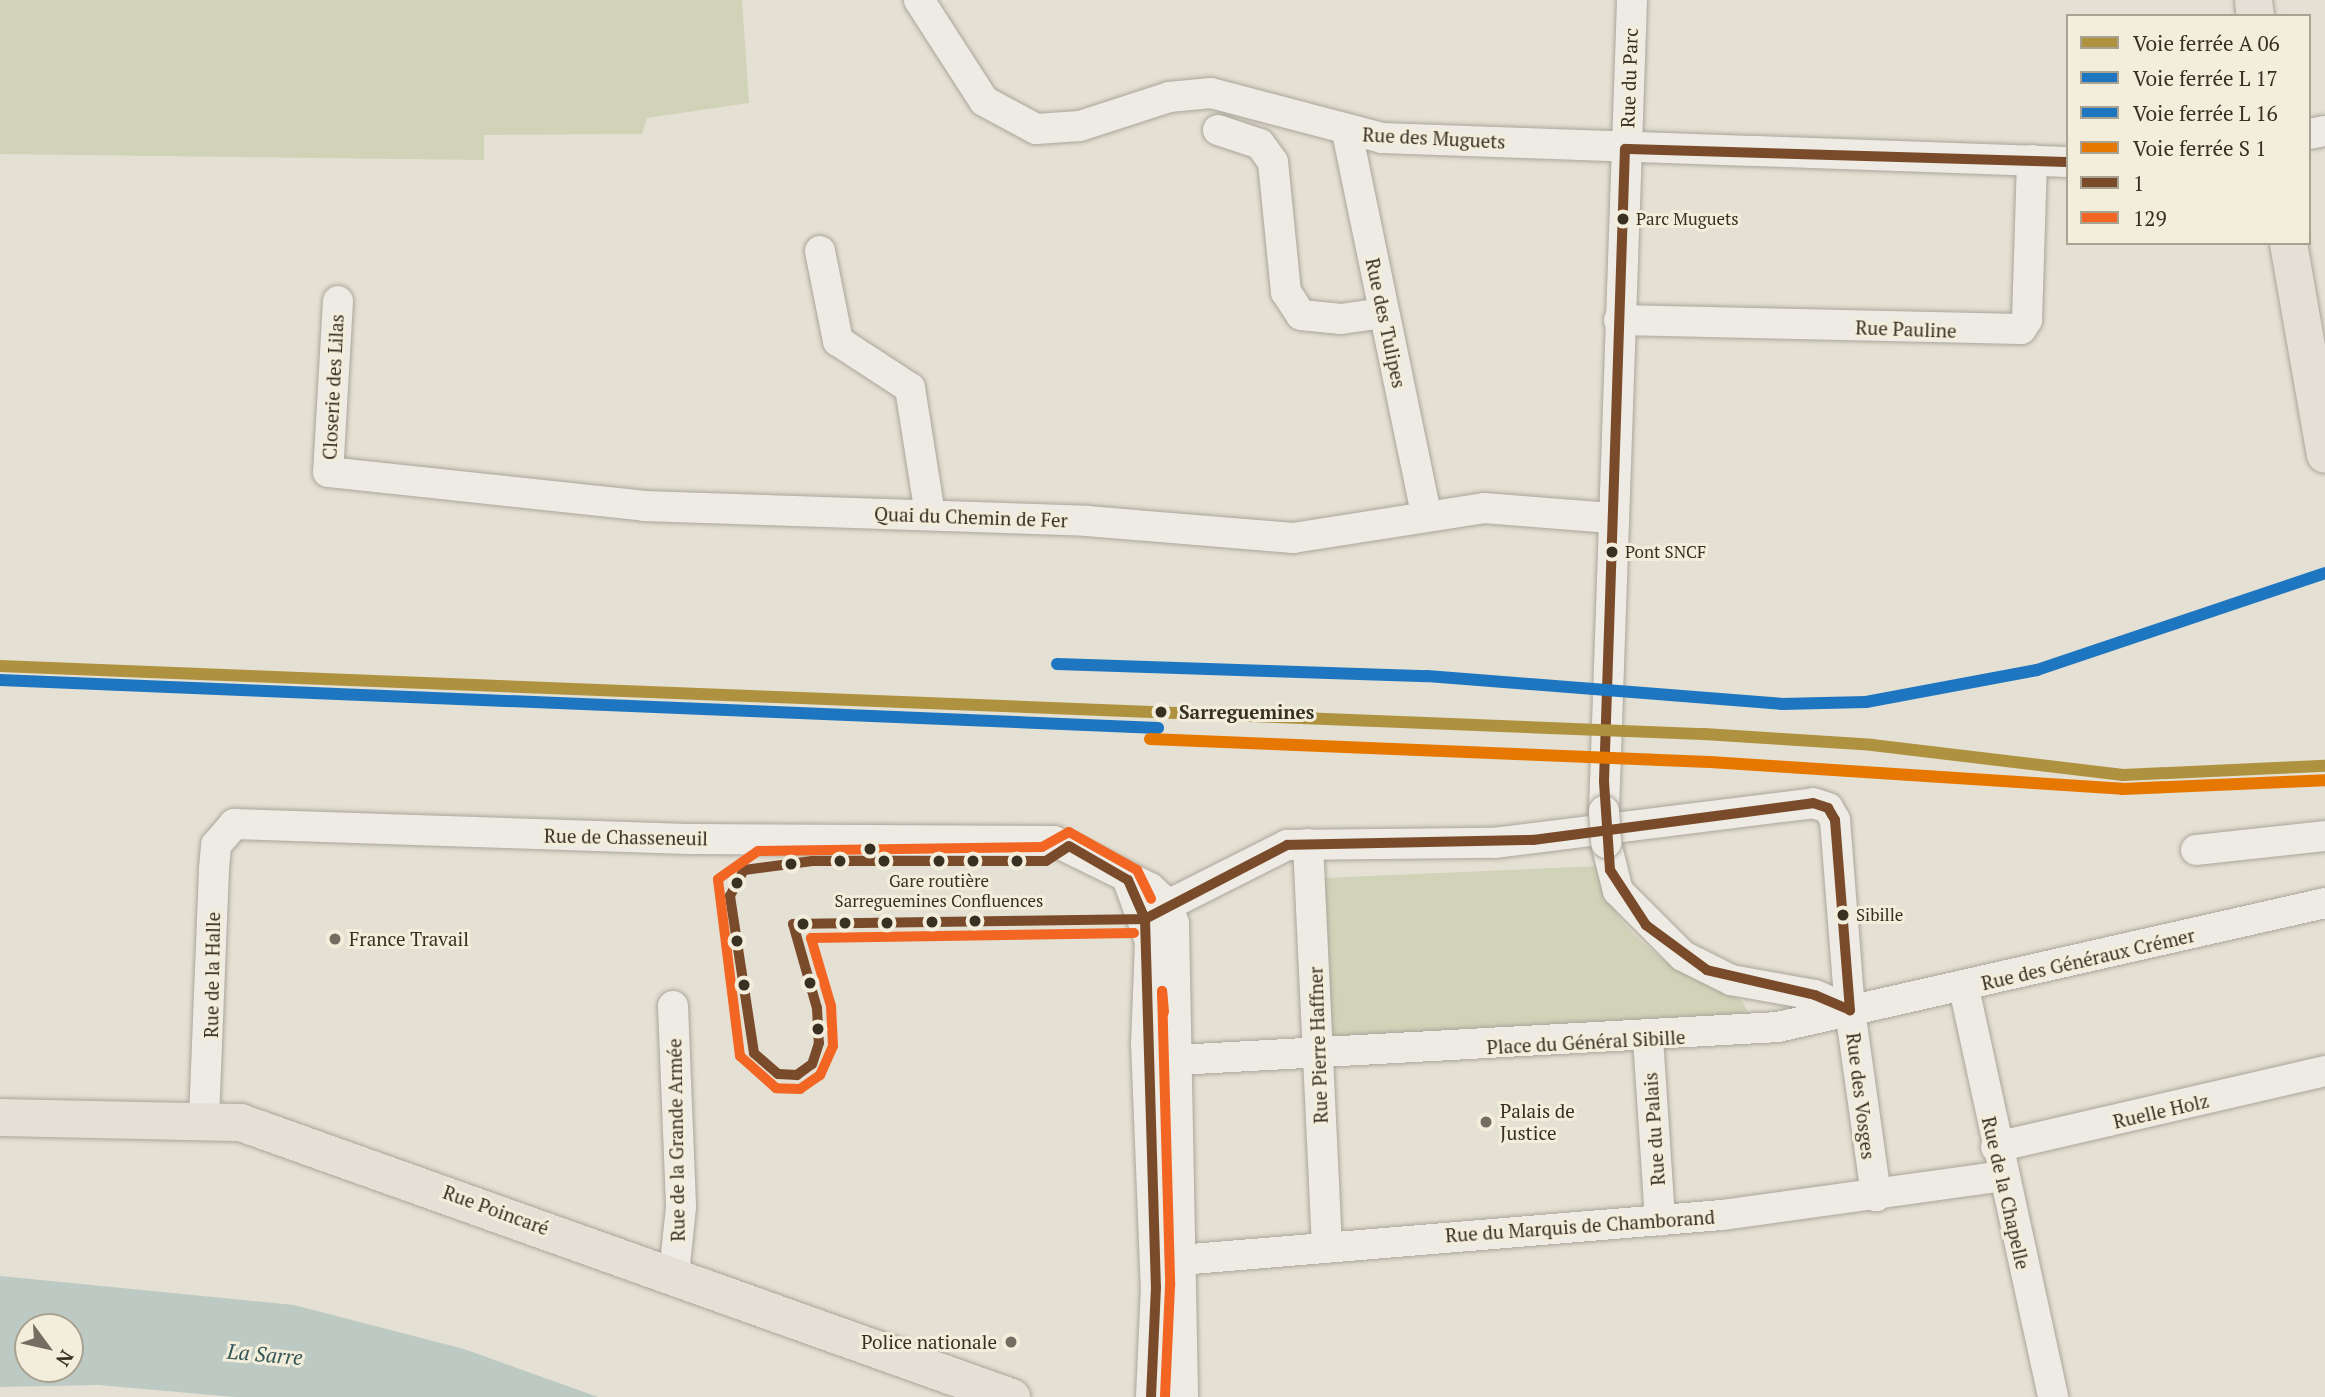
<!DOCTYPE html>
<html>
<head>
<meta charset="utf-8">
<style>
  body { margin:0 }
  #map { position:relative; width:2325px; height:1397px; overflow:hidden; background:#e4e0d3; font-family:"PT Serif",serif }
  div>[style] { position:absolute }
  .green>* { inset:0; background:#d1d3b8 }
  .water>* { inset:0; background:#bdcac3 }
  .roads { filter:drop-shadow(0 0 2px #aaa59b) drop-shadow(0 0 2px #aaa59b) }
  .minor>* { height:30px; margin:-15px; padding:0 15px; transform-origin:15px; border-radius:15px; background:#edebe3 }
  .major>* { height:37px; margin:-18.5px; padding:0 18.5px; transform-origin:18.5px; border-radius:18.5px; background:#e4e0d6 }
  .bridges { filter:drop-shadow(0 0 2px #aaa59b) drop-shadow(0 0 2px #aaa59b) }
  .minor-bridge>* { height:30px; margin:-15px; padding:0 15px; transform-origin:15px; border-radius:15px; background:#edebe3 }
  .bus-1>* { height:10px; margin:-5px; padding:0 5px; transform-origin:5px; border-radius:5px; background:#7a4b2a }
  .bus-2>* { height:10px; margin:-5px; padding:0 5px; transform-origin:5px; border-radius:5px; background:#f26522 }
  .rail-1>* { height:12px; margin:-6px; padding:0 6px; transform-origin:6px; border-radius:6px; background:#af923f }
  .rail-2>* { height:12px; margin:-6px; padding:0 6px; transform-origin:6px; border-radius:6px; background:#1f76c0 }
  .rail-3>* { height:12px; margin:-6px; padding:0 6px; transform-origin:6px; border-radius:6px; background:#1f76c0 }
  .rail-4>* { height:12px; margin:-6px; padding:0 6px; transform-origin:6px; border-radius:6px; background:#e67802 }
  .dots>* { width:19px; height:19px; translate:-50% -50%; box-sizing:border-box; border:4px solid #f3eedb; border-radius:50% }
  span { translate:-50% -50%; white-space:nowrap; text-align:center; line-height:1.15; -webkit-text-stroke:6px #f3eedb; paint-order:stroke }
  .bus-label { font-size:17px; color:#392f23 }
  .left { translate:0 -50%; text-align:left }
  .street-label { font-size:19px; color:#392f23 }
  .stop-label { font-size:19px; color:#392f23; font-weight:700 }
  .poi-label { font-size:19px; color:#392f23 }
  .right { translate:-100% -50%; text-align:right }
  .water-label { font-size:21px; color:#345757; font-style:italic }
  .legend { position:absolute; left:2066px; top:14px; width:245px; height:231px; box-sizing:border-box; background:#f3eedb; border:2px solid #a9a291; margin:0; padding:9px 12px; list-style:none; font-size:21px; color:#392f23 }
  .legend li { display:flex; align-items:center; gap:14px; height:35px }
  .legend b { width:35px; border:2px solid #a9a291 }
  .north { position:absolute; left:14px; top:1313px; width:70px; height:70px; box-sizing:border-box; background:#f3eedb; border:2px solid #a9a291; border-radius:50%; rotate:123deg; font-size:19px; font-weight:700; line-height:28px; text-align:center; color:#392f23 }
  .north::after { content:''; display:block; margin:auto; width:24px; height:32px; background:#756d61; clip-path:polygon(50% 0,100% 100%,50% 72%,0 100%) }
</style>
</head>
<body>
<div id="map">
  <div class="green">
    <i style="clip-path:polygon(0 0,742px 0,749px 103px,647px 118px,642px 134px,484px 135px,484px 160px,0 154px)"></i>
    <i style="clip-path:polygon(1601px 866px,1618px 916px,1633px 934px,1662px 959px,1741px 1000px,1752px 1018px,1321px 1042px,1324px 878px)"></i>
  </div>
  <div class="water">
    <i style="clip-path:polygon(evenodd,0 1276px,294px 1305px,464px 1349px,598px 1397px,235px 1397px,98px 1385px,0 1387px,0 1276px,28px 1327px,70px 1327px,70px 1369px,28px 1369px,28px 1327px)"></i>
  </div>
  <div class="roads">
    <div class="minor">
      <i style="left:919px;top:0;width:120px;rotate:57.2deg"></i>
      <i style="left:984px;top:101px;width:59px;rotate:28.3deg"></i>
      <i style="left:1036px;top:129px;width:44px;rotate:-3.9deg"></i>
      <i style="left:1080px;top:126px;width:94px;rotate:-18deg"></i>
      <i style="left:1169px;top:97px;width:42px;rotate:-5.4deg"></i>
      <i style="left:1211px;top:93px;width:177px;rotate:14.7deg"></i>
      <i style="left:1382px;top:138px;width:686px;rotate:2deg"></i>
      <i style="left:1218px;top:130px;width:44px;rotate:18.4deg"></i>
      <i style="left:1260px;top:144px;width:22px;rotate:54deg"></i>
      <i style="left:1273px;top:162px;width:131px;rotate:84.3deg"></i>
      <i style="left:1286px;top:292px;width:27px;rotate:57deg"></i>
      <i style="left:1301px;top:315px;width:40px;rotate:5.7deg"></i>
      <i style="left:1341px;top:319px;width:42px;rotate:-8.1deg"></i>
      <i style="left:1347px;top:132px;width:391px;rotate:78.3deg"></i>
      <i style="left:2309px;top:134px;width:16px;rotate:-11deg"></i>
      <i style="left:820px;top:251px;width:92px;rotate:78.7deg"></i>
      <i style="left:838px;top:341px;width:86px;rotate:33.1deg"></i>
      <i style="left:910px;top:388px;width:128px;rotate:81deg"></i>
      <i style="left:338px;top:301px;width:171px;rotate:93.3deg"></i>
      <i style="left:328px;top:472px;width:318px;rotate:6.1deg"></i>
      <i style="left:644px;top:506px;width:443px;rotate:1.9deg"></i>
      <i style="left:1087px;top:521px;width:207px;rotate:4.7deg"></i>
      <i style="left:1293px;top:538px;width:193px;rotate:-8.9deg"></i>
      <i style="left:1484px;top:508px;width:127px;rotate:4.5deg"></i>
      <i style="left:1619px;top:320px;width:402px;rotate:1.3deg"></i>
      <i style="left:2021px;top:329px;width:11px;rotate:-56deg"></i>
      <i style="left:2027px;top:320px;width:160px;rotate:-88.2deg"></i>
      <i style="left:1604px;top:811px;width:811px;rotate:-88.02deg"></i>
      <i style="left:1606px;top:843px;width:49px;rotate:76deg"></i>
      <i style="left:1618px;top:891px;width:92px;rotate:45deg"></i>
      <i style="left:1683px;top:956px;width:54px;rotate:26.6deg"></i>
      <i style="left:1731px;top:980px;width:85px;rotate:10.1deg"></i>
      <i style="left:1815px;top:995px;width:38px;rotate:23deg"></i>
      <i style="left:1308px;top:844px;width:402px;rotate:87.3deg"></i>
      <i style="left:2196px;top:850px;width:130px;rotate:-6.2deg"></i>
      <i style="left:1128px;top:880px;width:65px;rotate:70.2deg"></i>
      <i style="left:1150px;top:941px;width:102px;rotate:92.2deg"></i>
      <i style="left:1146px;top:1043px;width:244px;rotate:87.7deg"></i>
      <i style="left:1156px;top:1287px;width:110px;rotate:92.6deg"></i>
      <i style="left:1168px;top:905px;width:133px;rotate:-26.8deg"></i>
      <i style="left:1287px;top:845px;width:207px;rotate:-0.6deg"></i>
      <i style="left:1494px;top:843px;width:321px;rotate:-7.1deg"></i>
      <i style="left:1813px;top:803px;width:16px;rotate:18deg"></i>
      <i style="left:1828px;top:808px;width:14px;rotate:60deg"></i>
      <i style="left:1835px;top:820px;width:191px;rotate:85.5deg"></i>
      <i style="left:1850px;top:1010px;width:188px;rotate:82deg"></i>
      <i style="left:1964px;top:988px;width:419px;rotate:77.7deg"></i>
      <i style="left:673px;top:1006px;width:201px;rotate:87.7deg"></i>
      <i style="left:681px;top:1207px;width:67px;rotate:96deg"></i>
      <i style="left:1648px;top:1038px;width:183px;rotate:86.2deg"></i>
      <i style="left:1151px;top:1088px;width:21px;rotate:-61deg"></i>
      <i style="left:1161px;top:1070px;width:19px;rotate:-32deg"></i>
      <i style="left:1177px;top:1060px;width:602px;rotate:-3.14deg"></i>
      <i style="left:1778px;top:1027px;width:561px;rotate:-12.77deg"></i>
      <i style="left:204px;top:1119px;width:250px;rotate:-87.7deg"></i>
      <i style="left:214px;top:869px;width:24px;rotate:-85deg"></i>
      <i style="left:216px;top:845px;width:28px;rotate:-49deg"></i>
      <i style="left:234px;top:824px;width:461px;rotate:1.9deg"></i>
      <i style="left:695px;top:839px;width:359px;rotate:0.3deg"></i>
      <i style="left:1054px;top:841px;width:107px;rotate:26.1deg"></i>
      <i style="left:1150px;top:888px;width:25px;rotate:43deg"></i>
      <i style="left:1168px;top:905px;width:20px;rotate:72deg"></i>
      <i style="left:1174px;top:924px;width:473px;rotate:88.9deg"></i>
      <i style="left:1996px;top:1147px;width:338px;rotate:-13deg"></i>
      <i style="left:1156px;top:1262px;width:568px;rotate:-4.75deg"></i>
      <i style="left:1722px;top:1215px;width:283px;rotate:-7.9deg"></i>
    </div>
    <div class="major">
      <i style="left:2253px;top:0;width:16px;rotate:83deg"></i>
      <i style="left:2288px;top:243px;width:214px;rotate:80.1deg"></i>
      <i style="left:0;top:1117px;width:240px;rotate:1.2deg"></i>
      <i style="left:240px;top:1122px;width:819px;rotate:19.63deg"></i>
    </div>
  </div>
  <div class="bridges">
    <div class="minor-bridge">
      <i style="left:1604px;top:811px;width:32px;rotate:86deg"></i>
    </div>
  </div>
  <div class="bus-1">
    <i style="left:1069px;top:846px;width:68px;rotate:30deg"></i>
    <i style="left:1128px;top:880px;width:43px;rotate:66.4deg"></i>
    <i style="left:1145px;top:919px;width:352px;rotate:179.2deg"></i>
    <i style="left:793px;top:924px;width:87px;rotate:74.1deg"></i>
    <i style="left:817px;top:1008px;width:35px;rotate:87deg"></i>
    <i style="left:819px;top:1043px;width:22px;rotate:108deg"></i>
    <i style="left:812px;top:1064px;width:19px;rotate:144deg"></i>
    <i style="left:797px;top:1075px;width:19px;rotate:-177deg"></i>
    <i style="left:778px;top:1074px;width:32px;rotate:-139deg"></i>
    <i style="left:754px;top:1053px;width:159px;rotate:-98.7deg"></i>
    <i style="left:730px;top:896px;width:30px;rotate:-62deg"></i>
    <i style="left:744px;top:870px;width:69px;rotate:-7.5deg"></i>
    <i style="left:812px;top:861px;width:234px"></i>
    <i style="left:1046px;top:861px;width:27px;rotate:-33deg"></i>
    <i style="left:1145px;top:919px;width:368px;rotate:88.3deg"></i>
    <i style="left:1156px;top:1287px;width:110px;rotate:92.6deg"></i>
    <i style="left:1145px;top:919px;width:160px;rotate:-27.5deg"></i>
    <i style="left:1287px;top:845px;width:246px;rotate:-1.2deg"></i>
    <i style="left:1533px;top:840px;width:282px;rotate:-7.5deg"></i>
    <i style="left:1813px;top:803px;width:16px;rotate:18deg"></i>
    <i style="left:1828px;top:808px;width:14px;rotate:60deg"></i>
    <i style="left:1835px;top:820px;width:191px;rotate:85.5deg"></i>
    <i style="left:1850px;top:1010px;width:38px;rotate:-157deg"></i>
    <i style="left:1815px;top:995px;width:111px;rotate:-167deg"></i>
    <i style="left:1707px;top:970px;width:76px;rotate:-143.6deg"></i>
    <i style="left:1646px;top:925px;width:66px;rotate:-123.2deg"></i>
    <i style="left:1610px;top:870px;width:89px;rotate:-93.9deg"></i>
    <i style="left:1604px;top:781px;width:632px;rotate:-88.1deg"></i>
    <i style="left:1625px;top:149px;width:443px;rotate:1.7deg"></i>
  </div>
  <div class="bus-2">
    <i style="left:1134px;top:933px;width:323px;rotate:179.1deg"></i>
    <i style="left:811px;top:938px;width:71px;rotate:73.6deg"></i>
    <i style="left:831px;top:1006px;width:40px;rotate:87.1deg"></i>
    <i style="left:833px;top:1046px;width:32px;rotate:114deg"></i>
    <i style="left:820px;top:1075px;width:24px;rotate:145deg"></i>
    <i style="left:800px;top:1089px;width:24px;rotate:-178deg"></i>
    <i style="left:776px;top:1088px;width:48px;rotate:-138.4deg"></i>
    <i style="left:740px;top:1056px;width:178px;rotate:-97.1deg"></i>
    <i style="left:718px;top:879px;width:49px;rotate:-35deg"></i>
    <i style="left:758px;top:851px;width:284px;rotate:-0.8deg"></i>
    <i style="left:1042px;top:847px;width:31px;rotate:-29deg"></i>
    <i style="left:1069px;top:832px;width:78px;rotate:29.2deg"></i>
    <i style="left:1137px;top:870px;width:32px;rotate:64deg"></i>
    <i style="left:1164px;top:1012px;width:21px;rotate:-95deg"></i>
    <i style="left:1162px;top:991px;width:295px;rotate:88.4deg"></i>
    <i style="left:1170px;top:1286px;width:111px;rotate:92.6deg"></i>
  </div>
  <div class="rail-1">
    <i style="left:0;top:666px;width:1705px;rotate:2.29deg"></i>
    <i style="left:1704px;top:734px;width:168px;rotate:3.7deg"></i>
    <i style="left:1872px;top:745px;width:253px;rotate:6.8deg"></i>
    <i style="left:2123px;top:775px;width:202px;rotate:-2.6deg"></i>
  </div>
  <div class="rail-2">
    <i style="left:0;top:680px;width:1159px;rotate:2.37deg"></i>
  </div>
  <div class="rail-3">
    <i style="left:1057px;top:664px;width:370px;rotate:1.9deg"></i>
    <i style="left:1427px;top:676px;width:355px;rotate:4.5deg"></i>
    <i style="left:1781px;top:704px;width:85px;rotate:-1.3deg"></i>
    <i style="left:1866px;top:702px;width:174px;rotate:-10.6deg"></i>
    <i style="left:2037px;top:670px;width:304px;rotate:-18.6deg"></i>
  </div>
  <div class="rail-4">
    <i style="left:1150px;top:739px;width:560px;rotate:2.35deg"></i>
    <i style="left:1710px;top:762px;width:413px;rotate:3.7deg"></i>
    <i style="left:2122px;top:789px;width:203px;rotate:-2.5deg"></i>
  </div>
  <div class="dots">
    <i style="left:1623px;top:219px;background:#392f23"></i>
    <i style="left:1612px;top:552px;background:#392f23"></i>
    <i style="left:1161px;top:712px;background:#392f23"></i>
    <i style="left:870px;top:849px;background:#392f23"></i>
    <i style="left:840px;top:861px;background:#392f23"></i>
    <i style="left:884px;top:861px;background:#392f23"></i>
    <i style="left:939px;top:861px;background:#392f23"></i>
    <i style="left:973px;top:861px;background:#392f23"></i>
    <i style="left:1017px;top:861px;background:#392f23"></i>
    <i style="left:791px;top:864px;background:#392f23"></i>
    <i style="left:737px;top:883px;background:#392f23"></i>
    <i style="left:1843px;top:915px;background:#392f23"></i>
    <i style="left:975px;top:921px;background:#392f23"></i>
    <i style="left:932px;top:922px;background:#392f23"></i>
    <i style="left:845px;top:923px;background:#392f23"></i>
    <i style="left:887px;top:923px;background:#392f23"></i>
    <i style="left:803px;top:924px;background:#392f23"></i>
    <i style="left:335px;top:939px;background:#756d61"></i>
    <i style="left:737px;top:941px;background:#392f23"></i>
    <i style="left:810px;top:983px;background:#392f23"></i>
    <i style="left:744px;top:985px;background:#392f23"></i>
    <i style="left:818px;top:1029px;background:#392f23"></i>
    <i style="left:1486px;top:1122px;background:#756d61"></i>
    <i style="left:1011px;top:1342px;background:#756d61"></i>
  </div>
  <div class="bus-label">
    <span class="left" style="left:1636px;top:219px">Parc Muguets</span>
    <span class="left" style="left:1625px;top:552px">Pont SNCF</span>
    <span style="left:939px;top:891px">Gare routière<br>Sarreguemines Confluences</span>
    <span class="left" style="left:1856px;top:915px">Sibille</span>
  </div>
  <div class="street-label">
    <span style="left:1629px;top:78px;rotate:-88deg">Rue du Parc</span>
    <span style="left:1434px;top:138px;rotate:3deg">Rue des Muguets</span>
    <span style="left:1386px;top:323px;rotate:78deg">Rue des Tulipes</span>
    <span style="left:1906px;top:329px;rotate:2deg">Rue Pauline</span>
    <span style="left:333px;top:387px;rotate:-87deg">Closerie des Lilas</span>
    <span style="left:971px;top:517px;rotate:2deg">Quai du Chemin de Fer</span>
    <span style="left:626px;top:837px;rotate:1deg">Rue de Chasseneuil</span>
    <span style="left:2088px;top:959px;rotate:-13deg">Rue des Généraux Crémer</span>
    <span style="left:212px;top:975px;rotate:-89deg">Rue de la Halle</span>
    <span style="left:1586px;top:1042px;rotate:-3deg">Place du Général Sibille</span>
    <span style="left:1318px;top:1045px;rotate:-92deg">Rue Pierre Haffner</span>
    <span style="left:1861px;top:1096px;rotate:83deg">Rue des Vosges</span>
    <span style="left:2161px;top:1111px;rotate:-13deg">Ruelle Holz</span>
    <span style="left:1654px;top:1129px;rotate:-94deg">Rue du Palais</span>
    <span style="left:676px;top:1140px;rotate:-91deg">Rue de la Grande Armée</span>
    <span style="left:2006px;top:1193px;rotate:77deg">Rue de la Chapelle</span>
    <span style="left:496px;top:1210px;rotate:20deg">Rue Poincaré</span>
    <span style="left:1580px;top:1226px;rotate:-4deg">Rue du Marquis de Chamborand</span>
  </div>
  <div class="stop-label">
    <span class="left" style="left:1179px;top:712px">Sarreguemines</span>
  </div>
  <div class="poi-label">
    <span class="left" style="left:349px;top:939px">France Travail</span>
    <span class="left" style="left:1500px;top:1122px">Palais de<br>Justice</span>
    <span class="right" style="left:997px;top:1342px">Police nationale</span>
  </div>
  <div class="water-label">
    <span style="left:265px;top:1354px;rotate:5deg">La Sarre</span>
  </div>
  <ul class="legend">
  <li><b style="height:9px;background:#af923f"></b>Voie ferrée A 06</li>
  <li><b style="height:9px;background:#1f76c0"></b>Voie ferrée L 17</li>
  <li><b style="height:9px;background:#1f76c0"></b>Voie ferrée L 16</li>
  <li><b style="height:9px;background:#e67802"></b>Voie ferrée S 1</li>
  <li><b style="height:9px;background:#7a4b2a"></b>1</li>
  <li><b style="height:9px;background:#f26522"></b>129</li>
  </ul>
  <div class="north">N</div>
</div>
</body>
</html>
